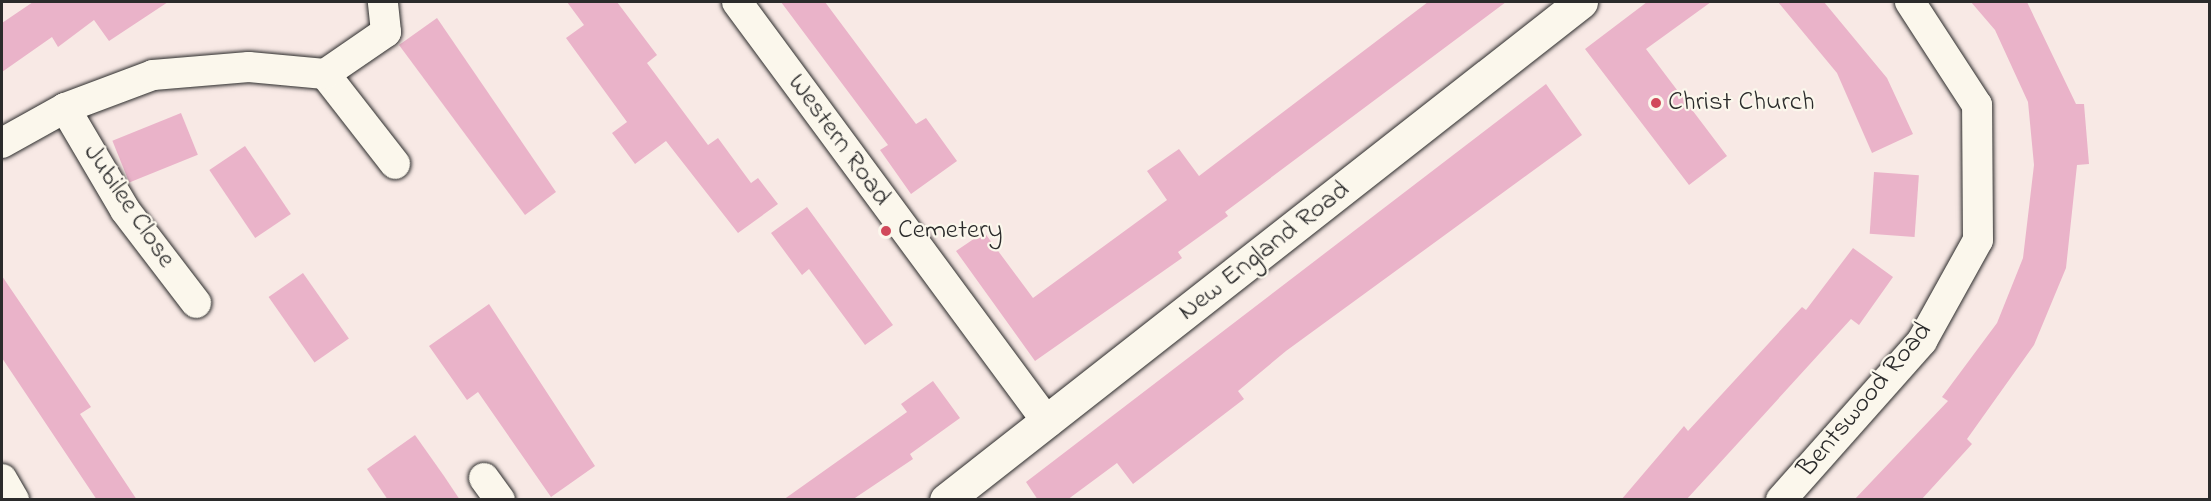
<!DOCTYPE html>
<html>
<head>
<meta charset="utf-8">
<style>
  body { margin:0 }
  #map { position:relative; width:2211px; height:501px; overflow:hidden; background:#f8e9e5; font-family:"Indie Flower",sans-serif }
  div>[style] { position:absolute }
  .building>* { inset:0; background:#eab3c9; transform-origin:0 0 }
  .roads { filter:drop-shadow(0 0 2px #2b2b2b) drop-shadow(0 0 2px #2b2b2b) }
  .street>* { height:30px; margin:-15px; padding:0 15px; transform-origin:15px; border-radius:15px; background:#fbf7ec }
  .secondary>* { height:33px; margin:-16.5px; padding:0 16.5px; transform-origin:16.5px; border-radius:16.5px; background:#fbf7ec }
  .dots>* { width:16px; height:16px; translate:-50% -50%; box-sizing:border-box; border:3px solid #fbf7ec; border-radius:50% }
  span { translate:-50% -50%; white-space:nowrap; text-align:center; line-height:1.15; -webkit-text-stroke:4.5px #fbf7ec; paint-order:stroke }
  .poi-label { font-size:27px; color:#2b2b2b }
  .left { translate:0 -50%; text-align:left }
  .street-label { font-size:27px; color:#2b2b2b }
  .frame { position:absolute; inset:0; border:3px solid #2b2b2b; pointer-events:none }
</style>
</head>
<body>
<div id="map">
  <div class="building">
    <i style="clip-path:polygon(33px 2px,168px 2px,109px 41px,94px 20px,58px 47px,52px 37px,2px 72px,2px 23px)"></i>
    <i style="clip-path:polygon(567px 2px,617px 2px,657px 55px,647px 63px,708px 145px,718px 138px,751px 183px,758px 178px,778px 204px,738px 233px,666px 141px,635px 164px,612px 133px,627px 122px,566px 38px,584px 25px)"></i>
    <i style="clip-path:polygon(781px 2px,825px 2px,916px 124px,926px 118px,957px 161px,911px 194px,880px 150px,888px 145px)"></i>
    <i style="clip-path:polygon(1428px 2px,1506px 2px,1225px 212px,1228px 216px,1178px 252px,1182px 258px,1035px 361px,956px 251px,984px 232px,1033px 298px,1167px 200px,1147px 171px,1179px 149px,1199px 176px)"></i>
    <i style="clip-path:polygon(1647px 2px,1711px 2px,1646px 49px,1727px 156px,1689px 185px,1585px 49px)"></i>
    <i style="clip-path:polygon(1778px 2px,1824px 2px,1887px 78px,1913px 134px,1872px 153px,1837px 73px)"></i>
    <i style="clip-path:polygon(1971px 2px,2027px 2px,2076px 104px,2084px 104px,2089px 164px,2077px 165px,2066px 268px,2034px 345px,1967px 439px,1972px 444px,1921px 500px,1854px 500px,1948px 401px,1942px 397px,1997px 323px,2023px 258px,2034px 165px,2028px 102px,1995px 30px)"></i>
    <i style="clip-path:polygon(437px 18px,556px 192px,525px 215px,399px 45px)"></i>
    <i style="clip-path:polygon(1546px 84px,1582px 135px,1286px 351px,1238px 391px,1244px 399px,1133px 484px,1117px 463px,1067px 500px,1038px 500px,1026px 482px)"></i>
    <i style="left:181px;top:113px;width:45px;height:74px;rotate:68deg"></i>
    <i style="left:245px;top:146px;width:82px;height:43px;rotate:56deg"></i>
    <i style="left:1874px;top:172px;width:45px;height:62px;rotate:4deg"></i>
    <i style="clip-path:polygon(807px 207px,893px 325px,865px 345px,809px 269px,802px 275px,771px 233px)"></i>
    <i style="clip-path:polygon(1853px 248px,1893px 277px,1859px 325px,1851px 319px,1686px 500px,1621px 500px,1684px 426px,1688px 431px,1802px 307px,1806px 310px)"></i>
    <i style="left:303px;top:273px;width:80px;height:42px;rotate:55deg"></i>
    <i style="clip-path:polygon(2px 276px,91px 407px,80px 414px,137px 500px,97px 500px,2px 358px)"></i>
    <i style="clip-path:polygon(489px 304px,595px 466px,551px 497px,478px 392px,467px 400px,429px 346px)"></i>
    <i style="clip-path:polygon(933px 381px,960px 418px,910px 454px,913px 459px,852px 500px,783px 500px,907px 412px,901px 404px)"></i>
    <i style="clip-path:polygon(415px 435px,444px 476px,460px 500px,388px 500px,367px 469px)"></i>
  </div>
  <div class="roads">
    <div class="street">
      <i style="left:737px;top:2px;width:523px;rotate:53.55deg"></i>
      <i style="left:325px;top:74px;width:114px;rotate:52.1deg"></i>
      <i style="left:65px;top:108px;width:118px;rotate:59.5deg"></i>
      <i style="left:125px;top:210px;width:117px;rotate:52.6deg"></i>
      <i style="left:2px;top:143px;width:72px;rotate:-29.1deg"></i>
      <i style="left:65px;top:108px;width:94px;rotate:-20.6deg"></i>
      <i style="left:153px;top:75px;width:96px;rotate:-4.8deg"></i>
      <i style="left:249px;top:67px;width:76px;rotate:5.3deg"></i>
      <i style="left:325px;top:74px;width:74px;rotate:-34.5deg"></i>
      <i style="left:386px;top:32px;width:30px;rotate:-96deg"></i>
      <i style="left:484px;top:478px;width:27px;rotate:54deg"></i>
      <i style="left:2px;top:479px;width:24px;rotate:60deg"></i>
      <i style="left:1781px;top:500px;width:213px;rotate:-48.4deg"></i>
      <i style="left:1922px;top:341px;width:115px;rotate:-61deg"></i>
      <i style="left:1978px;top:240px;width:135px;rotate:-90.4deg"></i>
      <i style="left:1977px;top:105px;width:123px;rotate:-123deg"></i>
    </div>
    <div class="secondary">
      <i style="left:946px;top:500px;width:807px;rotate:-38.11deg"></i>
    </div>
  </div>
  <div class="dots">
    <i style="left:1656px;top:103px;background:#d1495b"></i>
    <i style="left:886px;top:231px;background:#d1495b"></i>
  </div>
  <div class="poi-label">
    <span class="left" style="left:1668px;top:103px">Christ Church</span>
    <span class="left" style="left:898px;top:231px">Cemetery</span>
  </div>
  <div class="street-label">
    <span style="left:839px;top:140px;rotate:54deg">Western Road</span>
    <span style="left:129px;top:206px;rotate:56deg">Jubilee Close</span>
    <span style="left:1264px;top:251px;rotate:-38deg">New England Road</span>
    <span style="left:1865px;top:400px;rotate:-50deg">Bentswood Road</span>
  </div>
  <div class="frame"></div>
</div>
</body>
</html>
